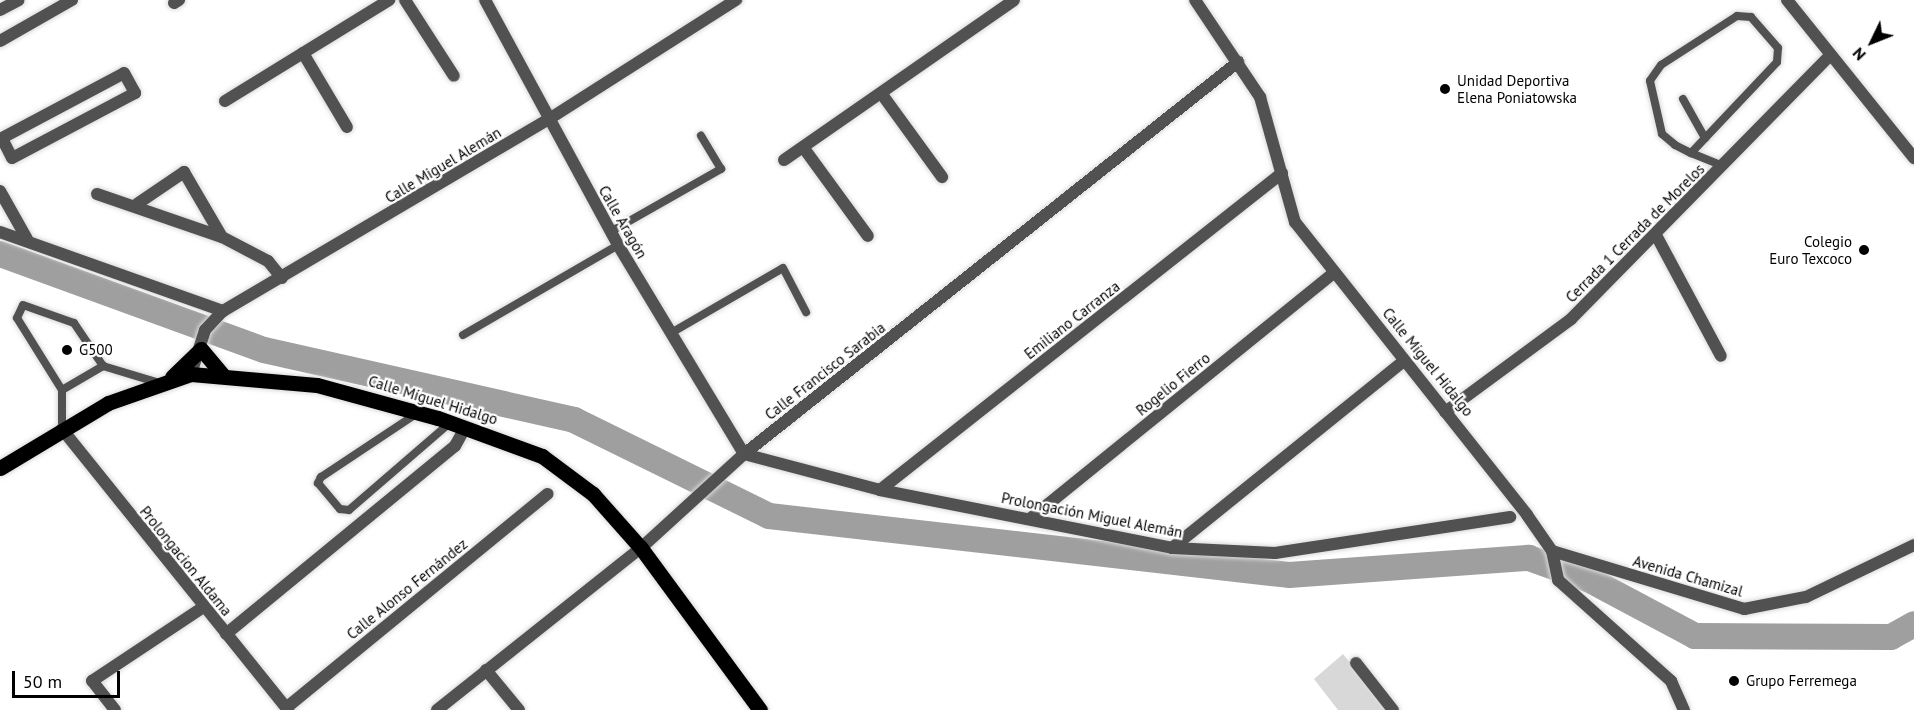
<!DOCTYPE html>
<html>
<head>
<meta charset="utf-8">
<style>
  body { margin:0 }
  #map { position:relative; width:1914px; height:710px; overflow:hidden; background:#fff; font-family:"PT Sans",sans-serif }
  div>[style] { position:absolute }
  .green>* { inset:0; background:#d8d8d8 }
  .river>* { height:26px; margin:-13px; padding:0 13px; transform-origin:13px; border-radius:13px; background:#9f9f9f }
  .roads { filter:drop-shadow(0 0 2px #dbdbdb) drop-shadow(0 0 2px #dbdbdb) }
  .service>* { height:8px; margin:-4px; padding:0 4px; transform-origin:4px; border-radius:4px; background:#515151 }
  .minor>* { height:12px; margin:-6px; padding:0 6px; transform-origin:6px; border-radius:6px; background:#515151 }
  .primary>* { height:15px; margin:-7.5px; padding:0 7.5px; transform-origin:7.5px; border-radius:7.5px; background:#000 }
  .dots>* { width:16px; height:16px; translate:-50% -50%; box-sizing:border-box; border:3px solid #fff; border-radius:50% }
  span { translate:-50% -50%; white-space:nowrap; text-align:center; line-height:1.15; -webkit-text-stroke:4.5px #fff; paint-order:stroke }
  .poi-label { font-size:15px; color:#000 }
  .left { translate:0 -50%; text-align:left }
  .right { translate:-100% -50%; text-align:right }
  .street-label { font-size:15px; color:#000 }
  .north { position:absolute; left:1842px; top:12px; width:60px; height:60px; -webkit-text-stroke:4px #fff; paint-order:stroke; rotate:227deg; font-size:16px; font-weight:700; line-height:24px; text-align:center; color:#000 }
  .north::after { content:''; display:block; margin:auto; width:21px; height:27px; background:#000; clip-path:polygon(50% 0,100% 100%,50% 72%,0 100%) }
  .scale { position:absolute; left:12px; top:671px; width:108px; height:27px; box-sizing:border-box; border:3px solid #000; border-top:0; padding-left:8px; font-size:18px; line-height:21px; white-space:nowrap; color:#000; -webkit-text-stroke:4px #fff; paint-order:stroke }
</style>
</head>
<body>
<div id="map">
  <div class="green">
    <i style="clip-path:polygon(1343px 654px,1387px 710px,1338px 710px,1314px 679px)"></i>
  </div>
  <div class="river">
    <i style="left:0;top:254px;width:281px;rotate:20deg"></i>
    <i style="left:264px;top:350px;width:318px;rotate:12.7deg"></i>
    <i style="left:574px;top:420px;width:217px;rotate:26.2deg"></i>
    <i style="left:769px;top:516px;width:523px;rotate:6.47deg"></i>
    <i style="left:1289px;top:575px;width:241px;rotate:-4.1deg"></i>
    <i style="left:1529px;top:558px;width:65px;rotate:19.8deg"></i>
    <i style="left:1590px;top:580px;width:119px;rotate:28.1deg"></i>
    <i style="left:1695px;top:636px;width:196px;rotate:0.3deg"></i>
    <i style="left:1891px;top:637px;width:26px;rotate:-29deg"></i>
  </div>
  <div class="roads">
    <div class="service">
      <i style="left:1683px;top:99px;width:45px;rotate:60.6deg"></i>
      <i style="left:1691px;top:153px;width:125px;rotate:-46.6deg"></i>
      <i style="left:1777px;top:62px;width:14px;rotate:-86deg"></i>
      <i style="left:1778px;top:48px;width:41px;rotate:-131.1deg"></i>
      <i style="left:1751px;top:17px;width:14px;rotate:-176deg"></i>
      <i style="left:1737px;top:16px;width:90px;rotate:147.2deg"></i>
      <i style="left:1661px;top:65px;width:19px;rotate:125deg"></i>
      <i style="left:1650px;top:81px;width:54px;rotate:77.2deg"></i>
      <i style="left:1662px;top:134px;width:17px;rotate:40deg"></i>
      <i style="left:1675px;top:145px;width:18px;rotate:27deg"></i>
      <i style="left:1691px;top:153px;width:35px;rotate:22deg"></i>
      <i style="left:610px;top:232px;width:128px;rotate:-29.6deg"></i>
      <i style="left:721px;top:169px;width:39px;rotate:-121deg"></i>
      <i style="left:671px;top:333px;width:129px;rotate:-30.1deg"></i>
      <i style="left:783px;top:268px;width:50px;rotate:62.4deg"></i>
      <i style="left:463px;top:335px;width:179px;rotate:-30.1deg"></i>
      <i style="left:62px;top:390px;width:85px;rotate:-122deg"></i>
      <i style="left:17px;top:318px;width:14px;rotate:-65deg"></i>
      <i style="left:23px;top:305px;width:54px;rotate:19.4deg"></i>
      <i style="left:74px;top:323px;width:52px;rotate:56deg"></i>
      <i style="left:419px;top:412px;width:118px;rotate:146.4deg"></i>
      <i style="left:321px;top:477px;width:7px;rotate:117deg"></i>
      <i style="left:318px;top:483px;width:34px;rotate:50deg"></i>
      <i style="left:340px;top:509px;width:9px;rotate:6deg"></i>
      <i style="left:349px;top:510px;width:135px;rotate:-40.8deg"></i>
      <i style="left:62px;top:429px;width:39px;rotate:-90deg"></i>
      <i style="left:62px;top:390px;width:48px;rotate:-30.3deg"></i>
      <i style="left:103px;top:366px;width:55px;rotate:16.8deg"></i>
    </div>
    <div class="minor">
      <i style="left:405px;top:0;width:90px;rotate:57.2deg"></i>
      <i style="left:485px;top:0;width:279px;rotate:61.5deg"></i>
      <i style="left:618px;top:245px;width:244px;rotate:58.9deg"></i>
      <i style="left:744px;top:454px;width:141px;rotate:14.8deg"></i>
      <i style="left:880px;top:490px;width:298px;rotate:11.2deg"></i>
      <i style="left:1172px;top:548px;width:103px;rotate:2.8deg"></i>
      <i style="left:1275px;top:553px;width:238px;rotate:-8.7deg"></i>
      <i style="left:1195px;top:0;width:117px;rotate:56.2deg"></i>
      <i style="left:1260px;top:97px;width:130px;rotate:74.4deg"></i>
      <i style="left:1295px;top:222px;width:374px;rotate:51.6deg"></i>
      <i style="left:1527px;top:515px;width:44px;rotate:55.2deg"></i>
      <i style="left:1552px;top:551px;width:30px;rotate:78deg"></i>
      <i style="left:1558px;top:580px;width:152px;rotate:41.8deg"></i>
      <i style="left:1671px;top:681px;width:32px;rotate:66deg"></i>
      <i style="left:1787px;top:0;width:203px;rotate:51.2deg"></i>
      <i style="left:174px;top:3px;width:6px;rotate:-31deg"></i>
      <i style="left:0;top:10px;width:21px;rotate:-28deg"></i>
      <i style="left:0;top:41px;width:83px;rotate:-29.7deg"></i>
      <i style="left:303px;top:53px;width:86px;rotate:59.3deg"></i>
      <i style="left:124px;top:73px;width:23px;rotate:61deg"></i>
      <i style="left:135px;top:93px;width:139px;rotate:152.1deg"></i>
      <i style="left:12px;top:158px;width:22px;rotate:-117deg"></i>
      <i style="left:2px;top:138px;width:138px;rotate:-28deg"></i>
      <i style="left:881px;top:93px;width:104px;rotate:54deg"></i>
      <i style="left:225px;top:101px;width:193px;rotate:-31.6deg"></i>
      <i style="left:803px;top:147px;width:110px;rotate:53.9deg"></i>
      <i style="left:784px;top:160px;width:280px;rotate:-34.8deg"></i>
      <i style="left:0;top:191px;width:55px;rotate:60.6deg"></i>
      <i style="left:97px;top:194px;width:132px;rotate:19deg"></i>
      <i style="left:222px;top:237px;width:52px;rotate:27.6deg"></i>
      <i style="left:268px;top:261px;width:22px;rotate:51deg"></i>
      <i style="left:137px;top:204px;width:57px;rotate:-34.2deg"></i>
      <i style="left:184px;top:172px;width:75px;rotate:59.7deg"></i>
      <i style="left:0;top:232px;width:237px;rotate:19.5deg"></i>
      <i style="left:1656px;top:235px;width:137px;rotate:61.8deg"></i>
      <i style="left:191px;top:374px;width:46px;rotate:-72.3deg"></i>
      <i style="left:205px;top:330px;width:26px;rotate:-47deg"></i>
      <i style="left:223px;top:311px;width:378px;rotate:-30.5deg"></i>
      <i style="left:549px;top:119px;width:222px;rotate:-32.5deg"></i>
      <i style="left:1445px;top:412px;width:157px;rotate:-36.4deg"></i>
      <i style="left:1571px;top:319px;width:370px;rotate:-45.5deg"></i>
      <i style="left:62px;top:429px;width:361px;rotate:51.2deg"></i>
      <i style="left:880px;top:490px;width:512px;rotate:-38.26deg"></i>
      <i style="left:1031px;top:518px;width:390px;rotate:-39deg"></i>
      <i style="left:1172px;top:548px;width:298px;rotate:-38.9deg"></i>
      <i style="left:1552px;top:551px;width:201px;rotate:16.8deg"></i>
      <i style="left:1744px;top:609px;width:63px;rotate:-11deg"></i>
      <i style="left:1806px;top:597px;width:120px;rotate:-25.7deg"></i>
      <i style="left:226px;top:634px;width:296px;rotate:-39.4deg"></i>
      <i style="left:455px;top:446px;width:21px;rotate:-61deg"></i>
      <i style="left:1356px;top:663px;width:60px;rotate:51.8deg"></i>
      <i style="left:486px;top:670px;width:52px;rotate:50.5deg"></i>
      <i style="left:286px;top:708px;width:338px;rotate:-39.3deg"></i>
      <i style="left:115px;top:710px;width:37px;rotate:-128deg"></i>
      <i style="left:92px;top:681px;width:132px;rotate:-33.6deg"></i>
      <i style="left:437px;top:710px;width:260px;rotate:-38.5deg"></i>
      <i style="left:641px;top:548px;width:139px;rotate:-42.4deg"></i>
      <i style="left:744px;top:454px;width:631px;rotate:-38.43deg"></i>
    </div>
    <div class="primary">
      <i style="left:172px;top:377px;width:40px;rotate:-44deg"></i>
      <i style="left:201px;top:349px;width:34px;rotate:50deg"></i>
      <i style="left:0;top:468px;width:126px;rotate:-31deg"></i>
      <i style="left:108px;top:403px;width:88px;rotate:-19.3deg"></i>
      <i style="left:191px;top:374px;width:126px;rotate:5deg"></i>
      <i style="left:317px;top:385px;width:125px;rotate:15.3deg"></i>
      <i style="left:438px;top:418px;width:111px;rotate:20.1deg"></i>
      <i style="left:542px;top:456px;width:64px;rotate:36.7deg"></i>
      <i style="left:593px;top:494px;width:72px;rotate:48.4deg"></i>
      <i style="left:641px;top:548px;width:201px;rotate:53.7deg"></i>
    </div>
  </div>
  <div class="dots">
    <i style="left:1445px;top:89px;background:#000"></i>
    <i style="left:1864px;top:250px;background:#000"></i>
    <i style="left:67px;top:350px;background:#000"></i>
    <i style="left:1734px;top:681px;background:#000"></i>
  </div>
  <div class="poi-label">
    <span class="left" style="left:1457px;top:89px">Unidad Deportiva<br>Elena Poniatowska</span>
    <span class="right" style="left:1852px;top:250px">Colegio<br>Euro Texcoco</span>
    <span class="left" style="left:79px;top:350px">G500</span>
    <span class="left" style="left:1746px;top:681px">Grupo Ferremega</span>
  </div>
  <div class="street-label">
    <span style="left:443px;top:165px;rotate:-31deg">Calle Miguel Alemán</span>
    <span style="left:623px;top:222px;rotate:60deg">Calle Aragón</span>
    <span style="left:1635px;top:233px;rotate:-45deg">Cerrada 1 Cerrada de Morelos</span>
    <span style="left:1072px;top:320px;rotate:-38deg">Emiliano Carranza</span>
    <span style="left:1428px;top:362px;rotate:51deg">Calle Míguel Hidalgo</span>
    <span style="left:825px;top:371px;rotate:-38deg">Calle Francisco Sarabia</span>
    <span style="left:1173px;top:384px;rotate:-39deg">Rogelio Fierro</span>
    <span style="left:433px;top:400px;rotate:17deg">Calle Míguel Hidalgo</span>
    <span style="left:1092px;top:515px;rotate:11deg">Prolongación Miguel Alemán</span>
    <span style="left:186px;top:561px;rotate:51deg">Prolongacion Aldama</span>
    <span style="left:1688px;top:576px;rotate:16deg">Avenida Chamizal</span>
    <span style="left:407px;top:589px;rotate:-39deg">Calle Alonso Fernández</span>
  </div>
  <div class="north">N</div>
  <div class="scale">50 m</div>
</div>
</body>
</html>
